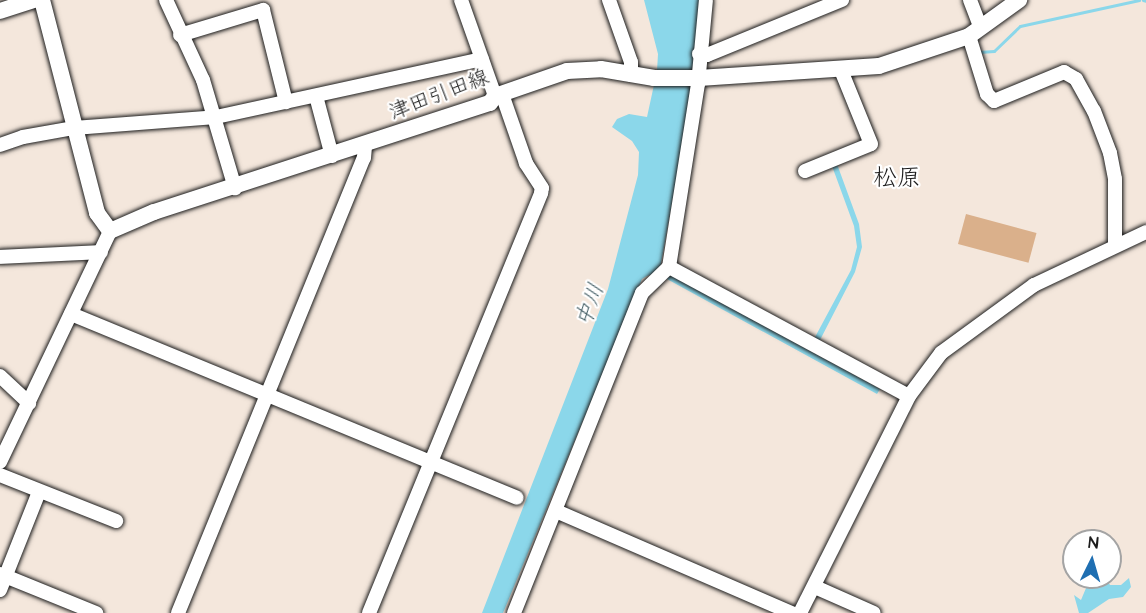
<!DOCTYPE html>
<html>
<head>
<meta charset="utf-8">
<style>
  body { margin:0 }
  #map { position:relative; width:1146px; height:613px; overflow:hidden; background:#f4e7dc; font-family:"Architects Daughter","Klee One",sans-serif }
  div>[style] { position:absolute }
  .water>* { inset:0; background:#8bd7ea }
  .stream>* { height:3px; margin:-1.5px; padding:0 1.5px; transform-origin:1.5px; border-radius:1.5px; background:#8bd7ea }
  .building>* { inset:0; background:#dab08b; transform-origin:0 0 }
  .roads { filter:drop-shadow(0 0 2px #1c1c1c) drop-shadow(0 0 2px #1c1c1c) }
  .minor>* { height:14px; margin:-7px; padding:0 7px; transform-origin:7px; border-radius:7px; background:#fff }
  .major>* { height:16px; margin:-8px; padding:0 8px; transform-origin:8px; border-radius:8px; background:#fff }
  span { translate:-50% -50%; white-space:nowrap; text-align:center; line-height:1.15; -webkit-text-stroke:4.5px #fff; paint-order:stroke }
  .street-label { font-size:21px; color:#1c1c1c }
  .water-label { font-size:22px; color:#435d64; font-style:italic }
  .quarter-label { font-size:24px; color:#1c1c1c }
  .north { position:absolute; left:1062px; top:529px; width:60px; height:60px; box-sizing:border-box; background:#fff; border:2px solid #a4a4a4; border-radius:50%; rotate:5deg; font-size:16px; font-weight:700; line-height:24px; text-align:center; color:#1c1c1c }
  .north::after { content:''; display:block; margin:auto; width:21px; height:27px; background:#1f6fb2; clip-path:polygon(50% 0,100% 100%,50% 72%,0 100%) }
</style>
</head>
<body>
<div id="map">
  <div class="water">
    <i style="clip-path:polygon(644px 0,702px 0,693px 60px,693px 88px,660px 269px,880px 389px,877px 394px,656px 273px,647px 276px,642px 279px,503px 613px,482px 613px,608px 289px,638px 175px,639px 152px,632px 141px,612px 127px,617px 119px,629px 114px,647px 117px,657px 71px,658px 54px)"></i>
    <i style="clip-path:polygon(837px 164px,859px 224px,862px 247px,855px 272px,819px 342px,814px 339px,851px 270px,857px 247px,854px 226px,832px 166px)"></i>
    <i style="clip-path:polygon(1097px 577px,1106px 578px,1110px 585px,1121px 585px,1129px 578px,1131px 587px,1123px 597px,1109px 599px,1088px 613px,1079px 613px,1074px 595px,1081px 600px,1089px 581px)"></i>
  </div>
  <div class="stream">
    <i style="left:1143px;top:0;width:3px;rotate:18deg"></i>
    <i style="left:979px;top:52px;width:15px;rotate:-4deg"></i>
    <i style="left:994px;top:51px;width:36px;rotate:-44deg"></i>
    <i style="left:1020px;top:26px;width:122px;rotate:-12.3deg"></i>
  </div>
  <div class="building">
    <i style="left:966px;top:214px;width:73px;height:31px;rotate:15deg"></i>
  </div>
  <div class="roads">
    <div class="minor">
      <i style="left:166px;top:0;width:88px;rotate:65.2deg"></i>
      <i style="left:203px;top:80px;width:113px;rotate:73.5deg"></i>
      <i style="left:461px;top:0;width:102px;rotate:70.5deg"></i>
      <i style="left:609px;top:0;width:66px;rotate:70.5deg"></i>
      <i style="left:631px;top:62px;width:13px;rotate:90deg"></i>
      <i style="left:970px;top:0;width:30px;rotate:69deg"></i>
      <i style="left:180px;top:35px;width:87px;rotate:-16.8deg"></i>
      <i style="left:263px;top:10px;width:95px;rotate:76deg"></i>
      <i style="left:969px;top:36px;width:61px;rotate:72.8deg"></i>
      <i style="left:987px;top:94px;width:10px;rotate:45deg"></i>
      <i style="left:994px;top:101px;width:76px;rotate:-22.5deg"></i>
      <i style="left:1064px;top:72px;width:14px;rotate:30deg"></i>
      <i style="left:1076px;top:79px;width:37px;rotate:61deg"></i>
      <i style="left:1094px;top:111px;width:45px;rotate:69.1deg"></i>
      <i style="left:1110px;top:153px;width:26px;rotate:79deg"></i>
      <i style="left:1115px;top:179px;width:67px;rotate:90deg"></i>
      <i style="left:699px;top:54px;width:8px;rotate:7deg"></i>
      <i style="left:707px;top:55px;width:146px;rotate:-22.2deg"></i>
      <i style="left:316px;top:96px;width:62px;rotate:75.1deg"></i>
      <i style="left:0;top:145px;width:24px;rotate:-19deg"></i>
      <i style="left:23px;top:137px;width:52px;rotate:-10deg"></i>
      <i style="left:74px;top:128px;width:142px;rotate:-4.4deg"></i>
      <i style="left:216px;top:117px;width:272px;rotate:-12.3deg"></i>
      <i style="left:805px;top:171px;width:71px;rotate:-22.2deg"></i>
      <i style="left:871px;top:144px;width:80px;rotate:-112.1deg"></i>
      <i style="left:0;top:257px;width:101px;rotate:-2.8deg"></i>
      <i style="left:669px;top:267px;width:272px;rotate:28.3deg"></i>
      <i style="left:71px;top:314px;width:482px;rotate:22.4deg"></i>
      <i style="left:0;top:376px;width:40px;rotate:43deg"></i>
      <i style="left:0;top:462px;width:256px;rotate:-64.5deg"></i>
      <i style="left:0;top:475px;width:125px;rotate:21.6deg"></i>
      <i style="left:556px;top:511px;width:257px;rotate:23.4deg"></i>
      <i style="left:0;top:574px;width:104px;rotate:22.1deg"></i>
      <i style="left:815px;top:587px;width:64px;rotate:23.8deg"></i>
      <i style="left:0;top:590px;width:105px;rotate:-68.3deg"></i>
      <i style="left:178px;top:613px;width:492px;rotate:-67.8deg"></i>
      <i style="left:364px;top:158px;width:12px;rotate:-85deg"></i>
      <i style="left:369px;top:613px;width:454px;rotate:-67.7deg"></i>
      <i style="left:541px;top:193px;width:5px;rotate:-79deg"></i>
      <i style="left:542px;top:188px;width:30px;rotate:-123deg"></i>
      <i style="left:526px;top:163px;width:73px;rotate:-109.2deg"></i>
      <i style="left:514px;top:613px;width:345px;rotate:-68.2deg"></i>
      <i style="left:642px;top:293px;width:37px;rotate:-44deg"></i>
      <i style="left:669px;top:267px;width:185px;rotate:-81deg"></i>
      <i style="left:698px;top:84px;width:84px;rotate:-84.6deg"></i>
      <i style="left:800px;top:613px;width:243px;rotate:-63.3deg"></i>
      <i style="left:909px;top:396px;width:54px;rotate:-53.3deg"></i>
      <i style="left:941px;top:353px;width:115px;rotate:-36.2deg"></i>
      <i style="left:1034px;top:285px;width:124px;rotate:-25.3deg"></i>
    </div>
    <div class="major">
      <i style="left:42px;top:0;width:220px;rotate:75.5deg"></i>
      <i style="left:97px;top:213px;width:22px;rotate:54deg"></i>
      <i style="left:110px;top:231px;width:48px;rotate:-23.4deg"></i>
      <i style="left:154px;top:212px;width:353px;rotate:-18deg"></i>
      <i style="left:490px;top:103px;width:9px;rotate:-54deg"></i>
      <i style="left:495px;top:96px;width:76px;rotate:-19.1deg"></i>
      <i style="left:567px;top:71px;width:34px;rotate:-3deg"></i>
      <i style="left:601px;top:69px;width:54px;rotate:9.6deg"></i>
      <i style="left:654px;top:78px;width:45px"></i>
      <i style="left:699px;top:78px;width:180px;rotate:-3.8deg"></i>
      <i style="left:879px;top:66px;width:95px;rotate:-18.4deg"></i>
      <i style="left:969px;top:36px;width:62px;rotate:-35.8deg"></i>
      <i style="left:0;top:11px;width:35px;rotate:-18deg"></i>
    </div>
  </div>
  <div class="street-label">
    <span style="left:439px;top:95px;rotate:-21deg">津田引田線</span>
  </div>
  <div class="water-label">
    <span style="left:590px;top:305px;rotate:-70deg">中川</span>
  </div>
  <div class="quarter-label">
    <span style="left:897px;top:179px">松原</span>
  </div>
  <div class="north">N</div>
</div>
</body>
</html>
